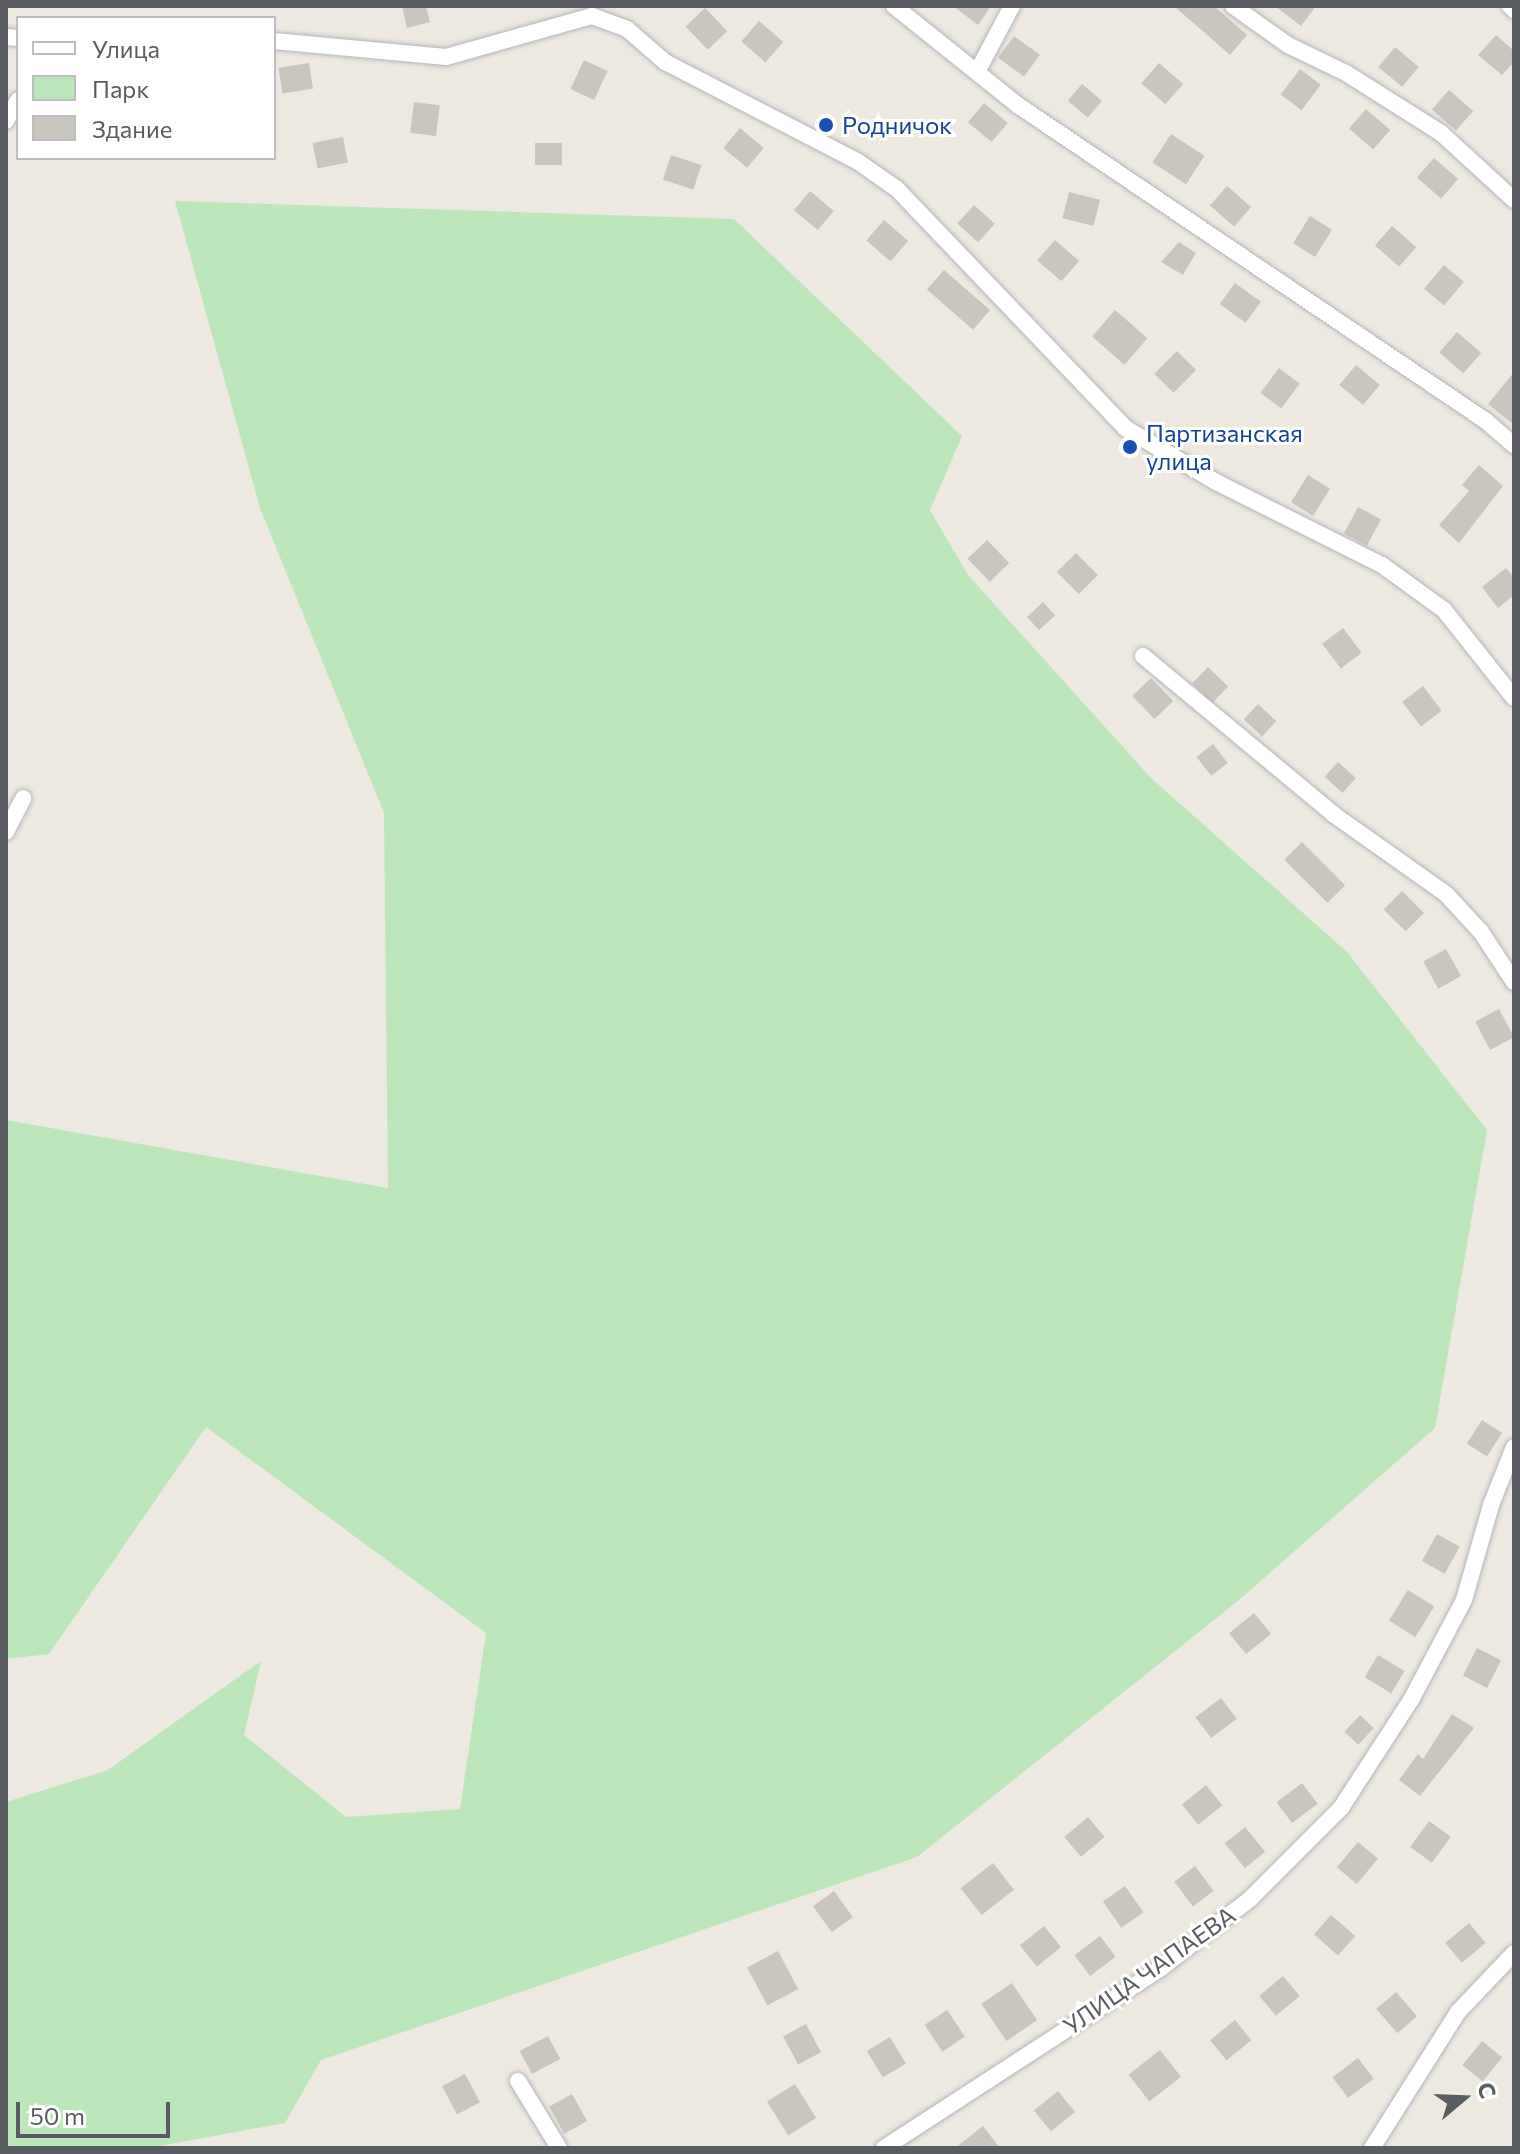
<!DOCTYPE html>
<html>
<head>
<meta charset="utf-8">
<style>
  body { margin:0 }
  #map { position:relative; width:1520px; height:2154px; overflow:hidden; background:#ede9e0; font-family:Commissioner,sans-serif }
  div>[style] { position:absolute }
  .green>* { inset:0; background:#bce7ba }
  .building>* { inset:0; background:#cac6bf; transform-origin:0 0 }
  .roads { filter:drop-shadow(0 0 2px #b3b7bc) drop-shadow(0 0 2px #b3b7bc) }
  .street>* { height:16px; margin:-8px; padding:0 8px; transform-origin:8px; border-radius:8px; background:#fff }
  .dots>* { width:22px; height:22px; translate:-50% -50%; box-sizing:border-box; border:4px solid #fff; border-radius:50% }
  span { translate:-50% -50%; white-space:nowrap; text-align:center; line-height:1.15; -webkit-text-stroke:6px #fff; paint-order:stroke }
  .transit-label { font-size:24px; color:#164399 }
  .left { translate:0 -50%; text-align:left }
  .street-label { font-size:24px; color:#595d62 }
  .frame { position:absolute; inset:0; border:8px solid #595d62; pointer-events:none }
  .legend { position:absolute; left:16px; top:16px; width:260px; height:144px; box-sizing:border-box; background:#fff; border:2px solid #bdbec0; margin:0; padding:10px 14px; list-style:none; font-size:24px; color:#595d62 }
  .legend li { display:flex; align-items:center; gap:16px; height:40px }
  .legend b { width:40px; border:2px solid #bdbec0 }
  .north { position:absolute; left:1424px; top:2058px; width:80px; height:80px; -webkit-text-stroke:6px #fff; paint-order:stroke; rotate:71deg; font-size:22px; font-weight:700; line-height:32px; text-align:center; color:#595d62 }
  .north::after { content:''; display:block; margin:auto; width:28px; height:36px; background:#595d62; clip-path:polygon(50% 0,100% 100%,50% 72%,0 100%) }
  .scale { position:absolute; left:16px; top:2102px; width:154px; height:36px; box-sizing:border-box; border:4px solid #595d62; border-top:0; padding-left:10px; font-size:24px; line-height:28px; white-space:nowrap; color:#595d62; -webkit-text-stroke:6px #fff; paint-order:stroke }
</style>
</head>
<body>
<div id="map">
  <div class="green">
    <i style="clip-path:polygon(175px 201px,734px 219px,962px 436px,930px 510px,968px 575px,1150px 777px,1347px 952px,1487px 1130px,1435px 1428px,1239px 1600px,917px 1857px,321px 2060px,285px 2123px,149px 2148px,6px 2148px,6px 1802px,108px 1770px,261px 1661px,244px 1735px,346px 1817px,460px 1809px,486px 1633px,206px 1427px,49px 1654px,6px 1659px,6px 1120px,388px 1188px,384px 813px,260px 508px)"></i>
  </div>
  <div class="building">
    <i style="clip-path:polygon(402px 6px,426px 6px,430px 22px,407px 28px)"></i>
    <i style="clip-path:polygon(953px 6px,991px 6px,978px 25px)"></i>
    <i style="clip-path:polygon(1174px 6px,1214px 6px,1247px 35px,1230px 55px)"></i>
    <i style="clip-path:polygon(1275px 6px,1316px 6px,1301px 26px)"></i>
    <i style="left:705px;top:8px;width:32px;height:27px;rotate:46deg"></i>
    <i style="left:759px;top:21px;width:32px;height:27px;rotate:41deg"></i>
    <i style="clip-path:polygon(1496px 35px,1514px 51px,1514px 62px,1502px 75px,1478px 55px)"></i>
    <i style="left:1014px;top:36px;width:32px;height:27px;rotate:36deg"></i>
    <i style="left:1395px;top:47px;width:31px;height:26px;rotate:40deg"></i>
    <i style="left:584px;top:60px;width:26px;height:32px;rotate:25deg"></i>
    <i style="left:309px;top:63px;width:26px;height:31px;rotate:81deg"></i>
    <i style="left:1159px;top:63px;width:32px;height:27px;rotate:41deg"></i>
    <i style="left:1300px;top:69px;width:26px;height:32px;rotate:37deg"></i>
    <i style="left:1082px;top:84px;width:26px;height:22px;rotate:40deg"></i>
    <i style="left:1449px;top:90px;width:32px;height:26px;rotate:41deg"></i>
    <i style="left:414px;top:102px;width:26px;height:31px;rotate:7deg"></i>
    <i style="left:984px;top:103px;width:31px;height:25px;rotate:40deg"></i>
    <i style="left:1366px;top:109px;width:32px;height:26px;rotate:41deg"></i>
    <i style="left:740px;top:128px;width:31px;height:26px;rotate:40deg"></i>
    <i style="left:1171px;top:134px;width:40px;height:34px;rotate:33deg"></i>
    <i style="left:343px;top:137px;width:26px;height:31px;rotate:79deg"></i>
    <i style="left:535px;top:143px;width:27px;height:22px"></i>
    <i style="left:671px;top:155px;width:32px;height:26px;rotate:18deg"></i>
    <i style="left:1434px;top:158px;width:32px;height:26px;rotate:41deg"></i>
    <i style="left:1227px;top:186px;width:32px;height:26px;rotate:41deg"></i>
    <i style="left:810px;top:191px;width:31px;height:25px;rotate:40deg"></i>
    <i style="left:1069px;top:192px;width:32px;height:27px;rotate:14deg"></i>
    <i style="left:974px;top:205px;width:28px;height:25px;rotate:42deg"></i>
    <i style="left:1310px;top:216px;width:26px;height:32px;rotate:32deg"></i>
    <i style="left:884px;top:220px;width:32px;height:27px;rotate:41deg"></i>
    <i style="left:1392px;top:226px;width:32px;height:26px;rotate:41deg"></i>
    <i style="left:1055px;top:240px;width:32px;height:27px;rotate:41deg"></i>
    <i style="clip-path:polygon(1179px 242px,1196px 253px,1183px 275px,1161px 262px)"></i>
    <i style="left:1444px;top:265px;width:26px;height:31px;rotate:40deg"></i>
    <i style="left:944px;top:270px;width:61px;height:26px;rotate:41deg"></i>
    <i style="left:1235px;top:283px;width:32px;height:26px;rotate:36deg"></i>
    <i style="left:1115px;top:310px;width:43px;height:35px;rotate:41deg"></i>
    <i style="left:1457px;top:332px;width:32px;height:27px;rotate:41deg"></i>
    <i style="left:1177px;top:351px;width:27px;height:32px;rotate:45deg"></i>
    <i style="left:1356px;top:365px;width:31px;height:26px;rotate:40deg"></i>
    <i style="left:1279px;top:368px;width:26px;height:31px;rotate:37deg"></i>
    <i style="clip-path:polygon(1514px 372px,1514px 425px,1488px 404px)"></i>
    <i style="clip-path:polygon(1479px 465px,1503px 486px,1459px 543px,1439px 525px,1469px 491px,1462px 485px)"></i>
    <i style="left:1308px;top:475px;width:26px;height:32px;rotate:32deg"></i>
    <i style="left:1358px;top:507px;width:26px;height:30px;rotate:28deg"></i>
    <i style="left:987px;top:540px;width:32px;height:27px;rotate:46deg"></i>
    <i style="left:1076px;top:553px;width:31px;height:27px;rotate:45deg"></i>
    <i style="clip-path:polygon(1506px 568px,1514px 577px,1514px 595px,1498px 608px,1482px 587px)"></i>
    <i style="left:1043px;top:602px;width:18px;height:22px;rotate:47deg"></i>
    <i style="left:1343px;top:628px;width:31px;height:26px;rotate:53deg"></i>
    <i style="left:1208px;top:667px;width:28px;height:23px;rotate:44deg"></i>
    <i style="left:1151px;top:678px;width:32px;height:26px;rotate:46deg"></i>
    <i style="left:1423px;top:686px;width:31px;height:26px;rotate:53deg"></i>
    <i style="left:1258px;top:704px;width:25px;height:21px;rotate:43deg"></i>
    <i style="left:1213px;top:744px;width:24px;height:21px;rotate:52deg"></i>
    <i style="left:1338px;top:762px;width:24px;height:20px;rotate:42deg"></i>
    <i style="left:1302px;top:842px;width:61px;height:25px;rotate:45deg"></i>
    <i style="left:1402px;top:891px;width:31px;height:26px;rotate:45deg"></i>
    <i style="left:1446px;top:949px;width:31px;height:26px;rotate:61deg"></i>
    <i style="left:1499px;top:1009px;width:32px;height:27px;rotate:62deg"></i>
    <i style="left:1482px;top:1420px;width:24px;height:28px;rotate:33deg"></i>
    <i style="left:1437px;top:1534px;width:26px;height:31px;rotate:29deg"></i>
    <i style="left:1408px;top:1590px;width:31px;height:36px;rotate:32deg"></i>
    <i style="left:1254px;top:1613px;width:27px;height:32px;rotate:51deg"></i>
    <i style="left:1477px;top:1648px;width:27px;height:31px;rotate:27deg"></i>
    <i style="left:1378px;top:1655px;width:31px;height:26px;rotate:31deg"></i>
    <i style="left:1221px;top:1698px;width:26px;height:32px;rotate:53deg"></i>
    <i style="clip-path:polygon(1452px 1714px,1474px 1728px,1420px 1796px,1399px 1780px,1418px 1754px,1423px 1759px)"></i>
    <i style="left:1360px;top:1715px;width:19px;height:23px;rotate:43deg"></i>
    <i style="left:1302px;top:1783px;width:26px;height:32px;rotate:53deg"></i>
    <i style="left:1206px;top:1785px;width:26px;height:31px;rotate:51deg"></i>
    <i style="left:1088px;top:1817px;width:26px;height:31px;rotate:50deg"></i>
    <i style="left:1429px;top:1821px;width:27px;height:32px;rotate:36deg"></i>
    <i style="left:1245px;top:1827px;width:32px;height:26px;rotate:51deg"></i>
    <i style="left:1358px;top:1842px;width:26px;height:33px;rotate:40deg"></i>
    <i style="left:993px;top:1863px;width:34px;height:41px;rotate:52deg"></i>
    <i style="left:1195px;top:1866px;width:31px;height:26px;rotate:53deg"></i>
    <i style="left:1125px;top:1886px;width:32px;height:27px;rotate:55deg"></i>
    <i style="left:834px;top:1891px;width:32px;height:26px;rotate:54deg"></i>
    <i style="left:1331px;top:1915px;width:32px;height:26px;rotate:41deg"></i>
    <i style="left:1469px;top:1923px;width:26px;height:31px;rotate:50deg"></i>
    <i style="left:1044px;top:1926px;width:27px;height:31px;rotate:51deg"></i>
    <i style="left:1100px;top:1936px;width:26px;height:32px;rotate:53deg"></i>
    <i style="left:778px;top:1951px;width:43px;height:35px;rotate:62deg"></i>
    <i style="left:1283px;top:1976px;width:26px;height:31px;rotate:50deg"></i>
    <i style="left:1012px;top:1983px;width:45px;height:37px;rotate:56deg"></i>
    <i style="left:1396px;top:1992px;width:32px;height:26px;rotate:49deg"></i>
    <i style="left:947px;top:2010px;width:32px;height:27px;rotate:56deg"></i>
    <i style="left:1235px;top:2020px;width:26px;height:32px;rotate:51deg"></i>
    <i style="left:806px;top:2024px;width:32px;height:26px;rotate:62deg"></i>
    <i style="left:548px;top:2036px;width:26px;height:32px;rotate:62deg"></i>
    <i style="left:890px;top:2037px;width:31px;height:27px;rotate:59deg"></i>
    <i style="left:1482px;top:2041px;width:26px;height:31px;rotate:39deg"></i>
    <i style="left:1160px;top:2050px;width:34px;height:40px;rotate:52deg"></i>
    <i style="left:1358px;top:2058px;width:26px;height:32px;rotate:53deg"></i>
    <i style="left:465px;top:2074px;width:32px;height:26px;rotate:62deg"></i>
    <i style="left:795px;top:2084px;width:40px;height:33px;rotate:58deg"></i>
    <i style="left:1058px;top:2091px;width:27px;height:31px;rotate:51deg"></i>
    <i style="left:572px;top:2094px;width:31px;height:26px;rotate:61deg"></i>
    <i style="clip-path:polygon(983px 2126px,1000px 2148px,955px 2148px)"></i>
  </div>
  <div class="roads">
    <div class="street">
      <i style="left:894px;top:6px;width:160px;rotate:38.7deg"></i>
      <i style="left:1019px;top:106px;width:563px;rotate:34deg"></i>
      <i style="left:1486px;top:421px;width:37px;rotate:41deg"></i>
      <i style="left:1233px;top:6px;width:67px;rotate:35.3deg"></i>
      <i style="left:1288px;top:45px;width:64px;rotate:25.8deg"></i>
      <i style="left:1346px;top:73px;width:112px;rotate:32.3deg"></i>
      <i style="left:1441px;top:133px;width:99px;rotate:42.5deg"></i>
      <i style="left:1510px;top:6px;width:6px;rotate:45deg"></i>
      <i style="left:6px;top:37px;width:12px;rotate:5deg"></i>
      <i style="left:274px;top:41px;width:173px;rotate:5.3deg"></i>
      <i style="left:446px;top:57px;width:152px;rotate:-15.7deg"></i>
      <i style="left:592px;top:16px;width:37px;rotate:20deg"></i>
      <i style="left:627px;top:29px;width:50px;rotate:41deg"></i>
      <i style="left:665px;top:62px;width:216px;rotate:27.3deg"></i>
      <i style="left:857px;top:161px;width:49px;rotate:35deg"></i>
      <i style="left:897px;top:189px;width:330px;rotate:46.3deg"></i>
      <i style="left:1125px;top:428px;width:106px;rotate:30.7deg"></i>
      <i style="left:1216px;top:482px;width:186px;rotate:26.6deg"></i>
      <i style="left:1382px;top:565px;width:77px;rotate:36deg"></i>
      <i style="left:1444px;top:610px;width:112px;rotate:51.5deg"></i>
      <i style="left:977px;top:72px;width:75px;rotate:-62.1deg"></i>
      <i style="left:6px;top:121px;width:24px;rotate:-60deg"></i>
      <i style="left:1143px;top:656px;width:247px;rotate:39.7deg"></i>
      <i style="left:1333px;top:814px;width:138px;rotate:35.3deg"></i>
      <i style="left:1446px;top:894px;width:52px;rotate:47.4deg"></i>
      <i style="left:1481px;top:932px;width:60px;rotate:56.6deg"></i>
      <i style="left:6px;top:832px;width:38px;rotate:-63deg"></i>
      <i style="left:518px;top:2081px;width:79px;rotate:58.5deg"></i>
      <i style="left:884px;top:2148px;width:330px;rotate:-33deg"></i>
      <i style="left:1161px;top:1968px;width:113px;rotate:-37.8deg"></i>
      <i style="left:1250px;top:1899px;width:129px;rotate:-45deg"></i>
      <i style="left:1341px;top:1808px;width:129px;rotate:-57.1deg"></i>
      <i style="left:1411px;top:1700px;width:113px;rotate:-62.1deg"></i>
      <i style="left:1464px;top:1600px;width:99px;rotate:-74.1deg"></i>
      <i style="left:1491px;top:1505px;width:62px;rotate:-68.4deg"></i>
      <i style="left:1372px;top:2148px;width:161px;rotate:-57.7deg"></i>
      <i style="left:1458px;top:2012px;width:81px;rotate:-46.5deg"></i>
    </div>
  </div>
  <div class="dots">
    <i style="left:826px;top:125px;background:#1a4fb4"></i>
    <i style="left:1130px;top:447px;background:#1a4fb4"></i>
  </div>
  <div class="transit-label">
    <span class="left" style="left:842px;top:125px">Родничок</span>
    <span class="left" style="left:1146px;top:447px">Партизанская<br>улица</span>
  </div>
  <div class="street-label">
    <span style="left:1149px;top:1970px;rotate:-35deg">УЛИЦА ЧАПАЕВА</span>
  </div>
  <div class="frame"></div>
  <ul class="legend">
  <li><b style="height:10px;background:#fff"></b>Улица</li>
  <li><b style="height:22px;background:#bce7ba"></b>Парк</li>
  <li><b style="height:22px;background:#cac6bf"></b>Здание</li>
  </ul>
  <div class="north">С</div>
  <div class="scale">50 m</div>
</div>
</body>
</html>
